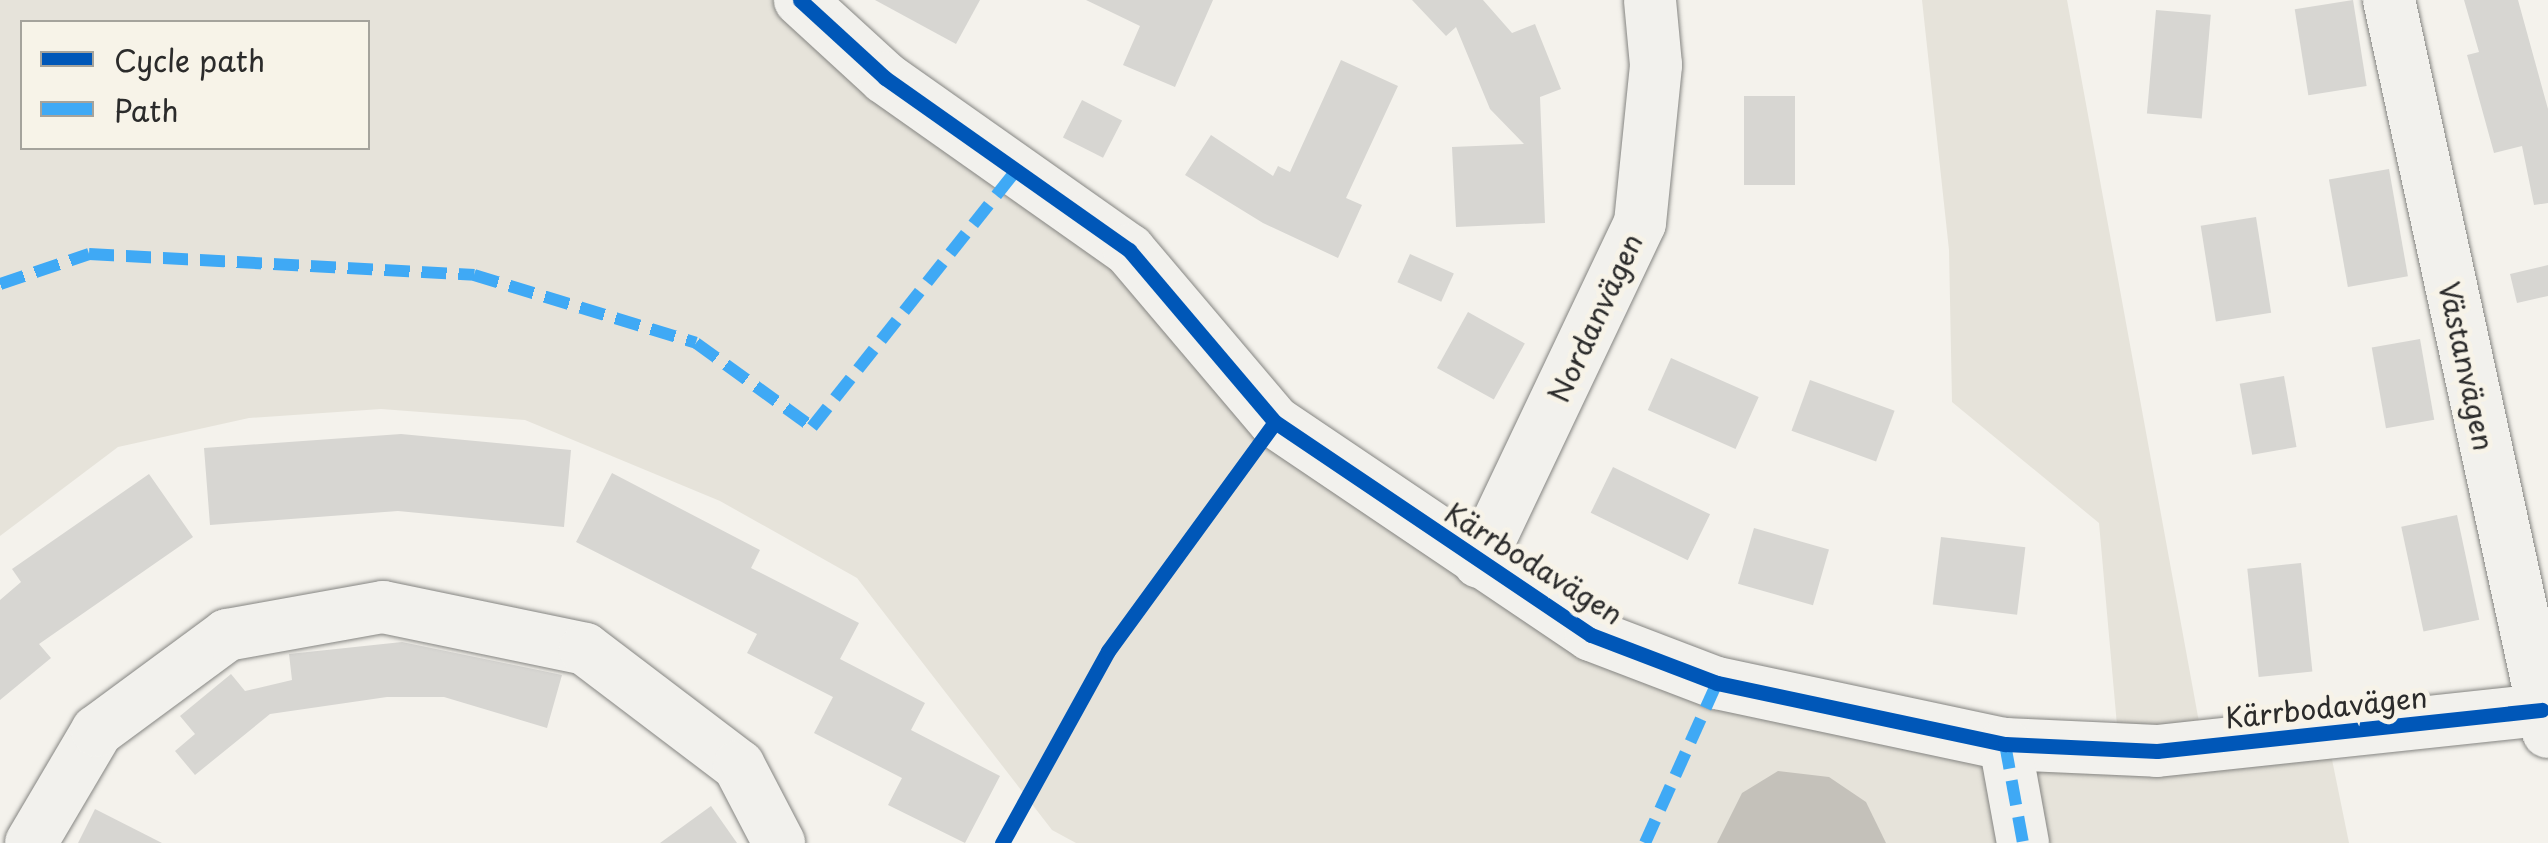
<!DOCTYPE html>
<html>
<head>
<meta charset="utf-8">
<style>
  body { margin:0 }
  #map { position:relative; width:2548px; height:843px; overflow:hidden; background:#f4f2ec; font-family:"Playpen Sans",sans-serif }
  div>[style] { position:absolute }
  .green>* { inset:0; background:#e6e3da }
  .water>* { inset:0; background:#c4c1ba }
  .building>* { inset:0; background:#d7d6d2; transform-origin:0 0 }
  .roads { filter:drop-shadow(0 0 2px #858582) drop-shadow(0 0 2px #858582) }
  .minor>* { height:52px; margin:-26px; padding:0 26px; transform-origin:26px; border-radius:26px; background:#f2f1ed }
  .quiet>* { height:12px; margin-top:-6px; transform-origin:0; background:repeating-linear-gradient(90deg,#3fa9f5 0 25px,transparent 0 37px) }
  .cycleway>* { height:15px; margin:-7.5px; padding:0 7.5px; transform-origin:7.5px; border-radius:7.5px; background:#0057b8 }
  span { translate:-50% -50%; white-space:nowrap; text-align:center; line-height:1.15; -webkit-text-stroke:10px #f7f3e8; paint-order:stroke }
  .street-label { font-size:28px; color:#2b2b2b }
  .legend { position:absolute; left:20px; top:20px; width:350px; height:130px; box-sizing:border-box; background:#f7f3e8; border:2px solid #a5a39c; margin:0; padding:12px 18px; list-style:none; font-size:30px; color:#2b2b2b }
  .legend li { display:flex; align-items:center; gap:20px; height:50px }
  .legend b { width:50px; border:2px solid #a5a39c }
</style>
</head>
<body>
<div id="map">
  <div class="green">
    <i style="clip-path:polygon(evenodd,0 0,800px 0,1017px 169px,1275px 422px,1591px 635px,2119px 748px,2099px 523px,1952px 402px,1949px 250px,1922px 0,2067px 0,2203px 744px,2326px 730px,2349px 843px,1076px 843px,1052px 830px,857px 578px,720px 501px,525px 420px,381px 409px,249px 418px,118px 447px,0 536px,0 0,22px 22px,368px 22px,368px 148px,22px 148px,22px 22px)"></i>
  </div>
  <div class="water">
    <i style="clip-path:polygon(1778px 771px,1829px 777px,1866px 802px,1886px 843px,1717px 843px,1742px 793px)"></i>
  </div>
  <div class="building">
    <i style="clip-path:polygon(875px 0,980px 0,956px 44px)"></i>
    <i style="clip-path:polygon(1086px 0,1213px 0,1175px 87px,1123px 65px,1140px 26px)"></i>
    <i style="clip-path:polygon(1412px 0,1483px 0,1512px 33px,1535px 24px,1561px 89px,1540px 97px,1545px 223px,1456px 227px,1452px 147px,1524px 144px,1490px 109px,1456px 27px,1446px 36px)"></i>
    <i style="left:2353px;top:0;width:87px;height:59px;rotate:81deg"></i>
    <i style="clip-path:polygon(2464px 0,2518px 0,2548px 109px,2548px 203px,2534px 205px,2522px 146px,2494px 153px,2467px 55px,2479px 52px)"></i>
    <i style="left:2156px;top:10px;width:55px;height:104px;rotate:5deg"></i>
    <i style="clip-path:polygon(1341px 60px,1398px 86px,1346px 198px,1362px 205px,1338px 258px,1263px 223px,1185px 175px,1211px 135px,1273px 176px,1278px 166px,1290px 172px)"></i>
    <i style="left:1744px;top:96px;width:51px;height:89px"></i>
    <i style="left:1082px;top:100px;width:45px;height:42px;rotate:27deg"></i>
    <i style="left:2389px;top:169px;width:109px;height:61px;rotate:80deg"></i>
    <i style="left:2256px;top:217px;width:97px;height:56px;rotate:81deg"></i>
    <i style="left:1410px;top:254px;width:48px;height:31px;rotate:24deg"></i>
    <i style="clip-path:polygon(2548px 265px,2548px 296px,2517px 303px,2510px 274px)"></i>
    <i style="left:1468px;top:312px;width:65px;height:64px;rotate:29deg"></i>
    <i style="left:2420px;top:339px;width:82px;height:49px;rotate:80deg"></i>
    <i style="left:1671px;top:358px;width:96px;height:57px;rotate:24deg"></i>
    <i style="left:2284px;top:376px;width:72px;height:45px;rotate:80deg"></i>
    <i style="left:1810px;top:380px;width:90px;height:54px;rotate:20deg"></i>
    <i style="clip-path:polygon(401px 434px,571px 450px,564px 527px,398px 511px,210px 525px,204px 448px)"></i>
    <i style="left:1613px;top:467px;width:108px;height:51px;rotate:26deg"></i>
    <i style="clip-path:polygon(612px 473px,760px 550px,751px 568px,859px 623px,840px 659px,925px 703px,911px 730px,1000px 776px,965px 843px,888px 805px,902px 778px,814px 733px,833px 697px,747px 653px,757px 634px,576px 542px)"></i>
    <i style="clip-path:polygon(149px 474px,193px 537px,39px 644px,51px 658px,0 700px,0 600px,21px 582px,12px 569px)"></i>
    <i style="left:2457px;top:515px;width:107px;height:57px;rotate:78deg"></i>
    <i style="left:1754px;top:528px;width:78px;height:58px;rotate:16deg"></i>
    <i style="left:1941px;top:537px;width:85px;height:68px;rotate:7deg"></i>
    <i style="left:2301px;top:563px;width:109px;height:54px;rotate:84deg"></i>
    <i style="clip-path:polygon(402px 642px,562px 675px,547px 728px,444px 697px,387px 697px,270px 714px,195px 775px,175px 751px,195px 734px,180px 716px,231px 674px,245px 691px,292px 680px,289px 654px)"></i>
    <i style="clip-path:polygon(711px 806px,737px 843px,660px 843px)"></i>
    <i style="clip-path:polygon(95px 809px,162px 843px,78px 843px)"></i>
  </div>
  <div class="roads">
    <div class="minor">
      <i style="left:800px;top:0;width:115px;rotate:42.5deg"></i>
      <i style="left:885px;top:78px;width:299px;rotate:35.2deg"></i>
      <i style="left:1129px;top:250px;width:226px;rotate:49.7deg"></i>
      <i style="left:1275px;top:422px;width:381px;rotate:34deg"></i>
      <i style="left:1591px;top:635px;width:135px;rotate:20.9deg"></i>
      <i style="left:1717px;top:683px;width:294px;rotate:12deg"></i>
      <i style="left:2005px;top:744px;width:152px;rotate:2.6deg"></i>
      <i style="left:2157px;top:751px;width:387px;rotate:-6.1deg"></i>
      <i style="left:2389px;top:0;width:749px;rotate:77.74deg"></i>
      <i style="left:1479px;top:562px;width:375px;rotate:-64.6deg"></i>
      <i style="left:1640px;top:223px;width:159px;rotate:-84.2deg"></i>
      <i style="left:1656px;top:65px;width:65px;rotate:-95.3deg"></i>
      <i style="left:2005px;top:744px;width:101px;rotate:79.7deg"></i>
      <i style="left:31px;top:843px;width:130px;rotate:-59.5deg"></i>
      <i style="left:97px;top:731px;width:162px;rotate:-36.4deg"></i>
      <i style="left:227px;top:635px;width:158px;rotate:-10.2deg"></i>
      <i style="left:383px;top:607px;width:206px;rotate:11.7deg"></i>
      <i style="left:585px;top:649px;width:193px;rotate:37.2deg"></i>
      <i style="left:739px;top:766px;width:87px;rotate:62.5deg"></i>
    </div>
  </div>
  <div class="quiet">
    <i style="left:0;top:284px;width:94px;rotate:-18.6deg"></i>
    <i style="left:89px;top:254px;width:386px;rotate:3.1deg"></i>
    <i style="left:474px;top:275px;width:232px;rotate:17deg"></i>
    <i style="left:696px;top:343px;width:143px;rotate:35.9deg"></i>
    <i style="left:812px;top:427px;width:330px;rotate:-51.5deg"></i>
    <i style="left:2005px;top:744px;width:101px;rotate:79.7deg"></i>
    <i style="left:1645px;top:843px;width:175px;rotate:-65.8deg"></i>
  </div>
  <div class="cycleway">
    <i style="left:800px;top:0;width:115px;rotate:42.5deg"></i>
    <i style="left:885px;top:78px;width:299px;rotate:35.2deg"></i>
    <i style="left:1129px;top:250px;width:226px;rotate:49.7deg"></i>
    <i style="left:1275px;top:422px;width:381px;rotate:34deg"></i>
    <i style="left:1591px;top:635px;width:135px;rotate:20.9deg"></i>
    <i style="left:1717px;top:683px;width:294px;rotate:12deg"></i>
    <i style="left:2005px;top:744px;width:152px;rotate:2.6deg"></i>
    <i style="left:2157px;top:751px;width:387px;rotate:-6.1deg"></i>
    <i style="left:1002px;top:843px;width:219px;rotate:-61.1deg"></i>
    <i style="left:1108px;top:651px;width:283px;rotate:-53.9deg"></i>
  </div>
  <div class="street-label">
    <span style="left:1595px;top:318px;rotate:-65deg">Nordanvägen</span>
    <span style="left:2467px;top:366px;rotate:78deg">Västanvägen</span>
    <span style="left:1534px;top:563px;rotate:32deg">Kärrbodavägen</span>
    <span style="left:2326px;top:707px;rotate:-6deg">Kärrbodavägen</span>
  </div>
  <ul class="legend">
  <li><b style="height:12px;background:#0057b8"></b>Cycle path</li>
  <li><b style="height:12px;background:#3fa9f5"></b>Path</li>
  </ul>
</div>
</body>
</html>
